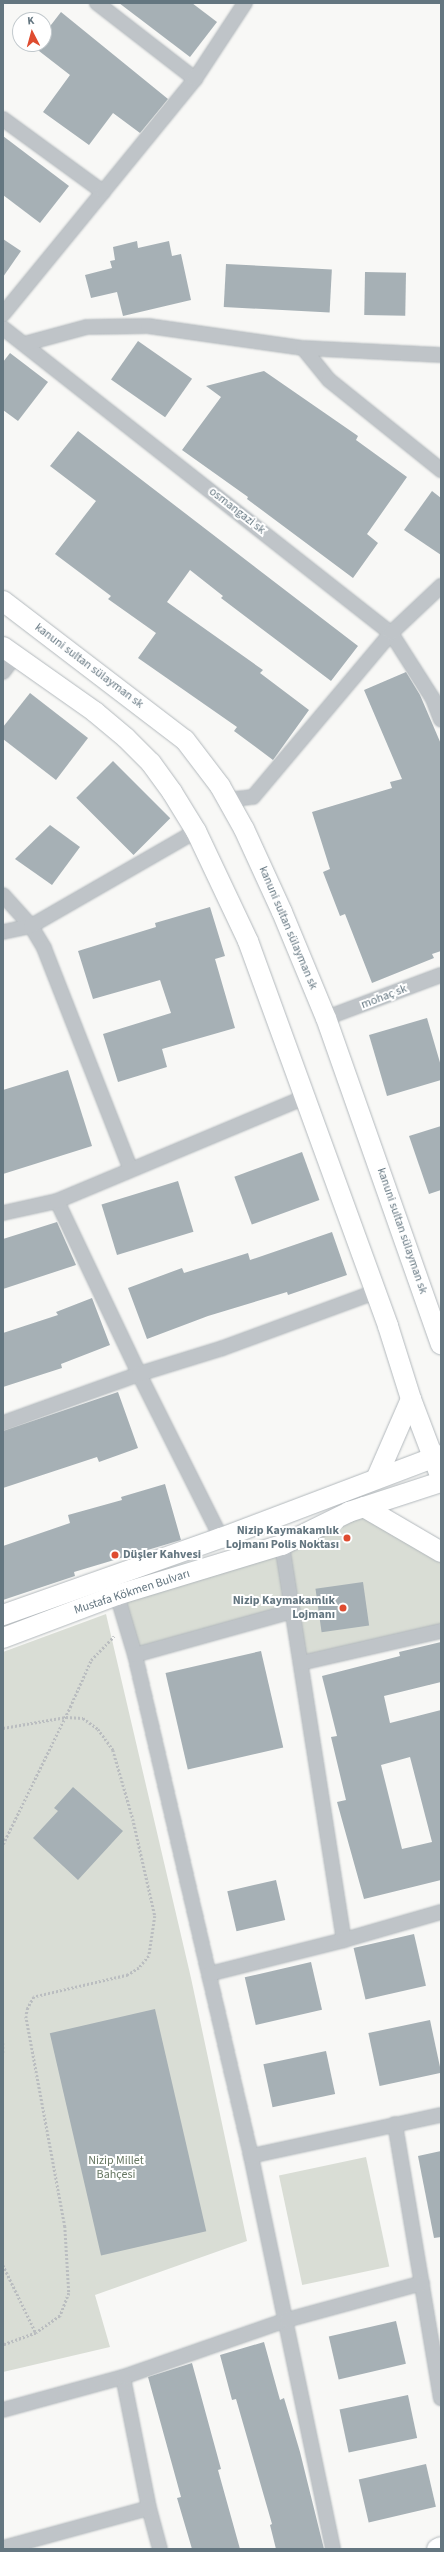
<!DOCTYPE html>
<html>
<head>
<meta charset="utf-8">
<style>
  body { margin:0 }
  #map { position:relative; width:444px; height:2552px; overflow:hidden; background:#f8f8f6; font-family:"Source Sans 3",sans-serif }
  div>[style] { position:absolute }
  .green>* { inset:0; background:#d9ddd5; transform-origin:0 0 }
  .building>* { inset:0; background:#a6b0b5; transform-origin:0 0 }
  .path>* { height:2.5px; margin-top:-1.25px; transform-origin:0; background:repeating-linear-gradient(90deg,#babdc0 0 2px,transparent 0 4px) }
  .roads { filter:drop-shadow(0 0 1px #b2b8bc) drop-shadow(0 0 1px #b2b8bc) }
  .street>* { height:14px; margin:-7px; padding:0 7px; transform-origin:7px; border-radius:7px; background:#bfc4c8 }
  .secondary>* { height:20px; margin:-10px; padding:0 10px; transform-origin:10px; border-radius:10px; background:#fff }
  .dots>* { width:11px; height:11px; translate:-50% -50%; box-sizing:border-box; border:2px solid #fff; border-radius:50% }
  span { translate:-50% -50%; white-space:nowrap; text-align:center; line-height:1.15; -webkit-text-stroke:4px #fff; paint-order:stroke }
  .street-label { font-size:12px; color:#647680 }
  .poi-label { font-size:12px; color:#647680; font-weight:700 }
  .right { translate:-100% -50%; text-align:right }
  .left { translate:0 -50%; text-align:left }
  .park-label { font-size:12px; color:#687863 }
  .frame { position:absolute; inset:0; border:4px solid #647680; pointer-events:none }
  .north { position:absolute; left:12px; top:12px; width:40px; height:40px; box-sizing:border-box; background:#fff; border:1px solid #c1c8cc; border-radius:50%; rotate:354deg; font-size:11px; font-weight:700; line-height:16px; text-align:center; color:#647680 }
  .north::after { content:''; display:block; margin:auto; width:14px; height:18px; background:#df4c30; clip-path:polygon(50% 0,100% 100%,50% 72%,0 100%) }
</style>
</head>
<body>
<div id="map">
  <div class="green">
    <i style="clip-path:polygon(349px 1512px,441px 1552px,441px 1631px,301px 1663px,293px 1612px,135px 1655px,117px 1595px)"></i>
    <i style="clip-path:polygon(106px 1614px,191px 1978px,247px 2241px,95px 2295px,110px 2347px,3px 2372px,3px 1652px)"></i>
    <i style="left:366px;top:2157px;width:112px;height:89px;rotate:78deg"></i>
  </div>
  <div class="building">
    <i style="clip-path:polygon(119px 3px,192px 3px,217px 22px,190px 57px)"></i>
    <i style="clip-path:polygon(61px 12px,168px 99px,140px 133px,113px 113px,89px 145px,43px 112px,70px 75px,30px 44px,44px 44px,44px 34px)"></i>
    <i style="clip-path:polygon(3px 136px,69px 186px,40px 223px,3px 195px)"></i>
    <i style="clip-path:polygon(3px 239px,21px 251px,3px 277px)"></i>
    <i style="clip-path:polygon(137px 241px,138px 248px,169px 241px,172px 256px,181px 254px,191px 300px,123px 316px,117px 292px,91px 298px,85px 275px,112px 268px,110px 261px,115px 260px,113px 247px)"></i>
    <i style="left:226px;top:264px;width:106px;height:43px;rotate:3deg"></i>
    <i style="left:365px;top:272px;width:41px;height:43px;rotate:1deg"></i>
    <i style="left:138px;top:341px;width:66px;height:47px;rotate:35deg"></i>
    <i style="clip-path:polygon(10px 353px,48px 382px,18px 421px,3px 410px,3px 362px)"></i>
    <i style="clip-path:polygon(264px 371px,358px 436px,356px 440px,407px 477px,367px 534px,378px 543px,353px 578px,247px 499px,248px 497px,182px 450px,221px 397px,206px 386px)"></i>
    <i style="clip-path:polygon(78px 431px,358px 646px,331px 681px,221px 598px,223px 596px,190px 570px,167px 602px,263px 670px,260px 673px,309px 710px,273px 760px,234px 731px,237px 727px,138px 658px,156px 633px,108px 599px,111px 596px,55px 554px,96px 501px,50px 466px)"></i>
    <i style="clip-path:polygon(432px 491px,441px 498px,441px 555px,404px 530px)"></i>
    <i style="clip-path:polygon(406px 672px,420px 695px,441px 744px,441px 951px,432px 954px,434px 958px,372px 983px,345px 914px,340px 916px,323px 872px,330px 869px,312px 812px,392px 788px,390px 782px,402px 779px,364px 690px)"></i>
    <i style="clip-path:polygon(30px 693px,88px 738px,56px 780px,3px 739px,3px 727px)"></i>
    <i style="left:113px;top:761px;width:81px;height:52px;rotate:45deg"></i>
    <i style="clip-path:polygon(50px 825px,80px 847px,52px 885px,15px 859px)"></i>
    <i style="clip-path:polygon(210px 907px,225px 956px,215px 959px,235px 1028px,162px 1049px,167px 1067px,118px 1082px,103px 1034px,171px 1013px,160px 980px,93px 999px,78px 951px,156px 927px,155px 923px)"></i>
    <i style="clip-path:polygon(427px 1018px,441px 1066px,441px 1080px,387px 1096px,369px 1035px)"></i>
    <i style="clip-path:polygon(68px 1070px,92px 1146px,3px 1174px,3px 1090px)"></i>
    <i style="clip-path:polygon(441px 1126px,441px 1190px,429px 1194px,409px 1136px)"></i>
    <i style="left:302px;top:1152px;width:51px;height:72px;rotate:70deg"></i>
    <i style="left:178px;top:1181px;width:53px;height:80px;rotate:73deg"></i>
    <i style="clip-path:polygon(57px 1222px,76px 1265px,3px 1289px,3px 1239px)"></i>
    <i style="clip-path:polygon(332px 1232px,347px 1275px,288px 1295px,287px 1292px,208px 1316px,147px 1339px,128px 1288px,182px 1268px,184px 1273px,248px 1253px,250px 1260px)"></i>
    <i style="clip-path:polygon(92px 1298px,110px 1345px,61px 1364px,62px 1368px,3px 1387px,3px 1333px,58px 1315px,56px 1312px)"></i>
    <i style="clip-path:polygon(118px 1392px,138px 1448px,99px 1462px,97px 1457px,3px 1488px,3px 1431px)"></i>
    <i style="clip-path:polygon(165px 1484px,181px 1540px,74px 1572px,75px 1576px,3px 1600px,3px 1546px,70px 1523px,68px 1515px,122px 1500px,121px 1497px)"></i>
    <i style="left:363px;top:1582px;width:44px;height:48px;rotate:82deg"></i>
    <i style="clip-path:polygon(evenodd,441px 1642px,441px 1682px,384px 1696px,390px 1723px,441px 1710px,441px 1880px,364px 1899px,337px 1802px,346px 1800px,331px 1737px,337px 1736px,322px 1676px,400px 1656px,399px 1652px,441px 1642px,410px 1757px,432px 1842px,402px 1849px,381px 1765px,410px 1757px)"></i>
    <i style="left:261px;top:1651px;width:99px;height:98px;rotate:77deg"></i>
    <i style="clip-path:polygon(73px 1787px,123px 1831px,78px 1880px,33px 1838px,58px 1811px,54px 1808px)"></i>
    <i style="left:276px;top:1880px;width:41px;height:50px;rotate:77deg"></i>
    <i style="left:414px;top:1934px;width:53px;height:62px;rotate:77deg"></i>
    <i style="left:311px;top:1962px;width:49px;height:68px;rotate:77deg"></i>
    <i style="left:155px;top:2009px;width:228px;height:108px;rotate:77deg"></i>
    <i style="left:430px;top:2020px;width:54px;height:63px;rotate:78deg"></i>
    <i style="left:326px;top:2051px;width:44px;height:64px;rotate:78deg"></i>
    <i style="clip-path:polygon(441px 2151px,441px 2237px,434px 2238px,418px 2156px)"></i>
    <i style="left:396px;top:2321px;width:44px;height:69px;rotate:77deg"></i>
    <i style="clip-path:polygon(264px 2342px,280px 2400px,284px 2398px,300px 2452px,324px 2549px,276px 2549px,270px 2525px,272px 2524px,236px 2399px,232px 2400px,220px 2355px)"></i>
    <i style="clip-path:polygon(192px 2363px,221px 2469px,218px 2470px,240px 2549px,192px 2549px,177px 2498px,181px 2497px,148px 2377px)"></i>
    <i style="left:408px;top:2395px;width:44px;height:70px;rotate:78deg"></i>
    <i style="left:426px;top:2464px;width:44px;height:69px;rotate:77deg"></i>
  </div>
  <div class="path">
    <i style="left:3px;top:1728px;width:64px;rotate:-9.9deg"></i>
    <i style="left:66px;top:1717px;width:17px;rotate:3deg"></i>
    <i style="left:83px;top:1718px;width:19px;rotate:36deg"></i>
    <i style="left:98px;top:1729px;width:26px;rotate:54deg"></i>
    <i style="left:113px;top:1750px;width:72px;rotate:73.8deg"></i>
    <i style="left:133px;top:1819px;width:99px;rotate:77.2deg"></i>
    <i style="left:155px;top:1916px;width:40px;rotate:98.5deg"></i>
    <i style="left:149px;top:1956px;width:16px;rotate:130deg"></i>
    <i style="left:139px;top:1968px;width:13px;rotate:148deg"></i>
    <i style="left:128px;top:1975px;width:97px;rotate:166.8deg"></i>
    <i style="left:34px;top:1997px;width:13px;rotate:119deg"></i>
    <i style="left:28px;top:2008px;width:8px;rotate:104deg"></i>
    <i style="left:26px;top:2016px;width:214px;rotate:79.5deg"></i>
    <i style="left:65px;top:2226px;width:67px;rotate:86.6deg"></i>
    <i style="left:69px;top:2293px;width:25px;rotate:111deg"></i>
    <i style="left:60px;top:2316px;width:29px;rotate:145deg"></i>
    <i style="left:36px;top:2333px;width:35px;rotate:160deg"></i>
    <i style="left:3px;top:1844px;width:153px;rotate:-63.9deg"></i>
    <i style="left:70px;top:1707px;width:51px;rotate:-65.9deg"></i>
    <i style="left:91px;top:1660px;width:33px;rotate:-46deg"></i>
    <i style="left:3px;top:2043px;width:10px;rotate:90deg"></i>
    <i style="left:3px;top:2265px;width:76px;rotate:64.1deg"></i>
  </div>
  <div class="roads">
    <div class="street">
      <i style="left:97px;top:3px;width:124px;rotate:37.8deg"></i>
      <i style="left:3px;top:119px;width:124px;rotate:36.1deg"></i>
      <i style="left:103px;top:192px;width:158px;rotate:129.3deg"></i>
      <i style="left:103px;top:192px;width:146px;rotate:-50.8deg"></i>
      <i style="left:195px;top:79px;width:91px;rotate:-56.7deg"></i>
      <i style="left:3px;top:328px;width:494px;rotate:38.2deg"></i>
      <i style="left:391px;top:633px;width:78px;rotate:57.5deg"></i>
      <i style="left:433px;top:699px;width:22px;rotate:69deg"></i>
      <i style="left:24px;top:344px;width:65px;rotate:-15.1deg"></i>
      <i style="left:87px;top:327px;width:61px;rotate:-0.9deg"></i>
      <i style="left:148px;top:326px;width:157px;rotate:8.1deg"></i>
      <i style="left:303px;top:348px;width:138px;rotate:2.9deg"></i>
      <i style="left:303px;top:348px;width:41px;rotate:50.9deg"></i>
      <i style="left:329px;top:380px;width:144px;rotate:38.8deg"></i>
      <i style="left:3px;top:672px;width:20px;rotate:-53deg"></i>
      <i style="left:227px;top:800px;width:26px;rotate:-7deg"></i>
      <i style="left:253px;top:797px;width:214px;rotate:-49.9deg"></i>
      <i style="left:391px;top:633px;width:69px;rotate:-43.2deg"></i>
      <i style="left:3px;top:895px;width:42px;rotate:47.9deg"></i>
      <i style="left:31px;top:926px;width:26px;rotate:59deg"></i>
      <i style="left:44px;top:948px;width:238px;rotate:68.6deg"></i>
      <i style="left:3px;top:932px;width:29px;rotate:-12deg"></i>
      <i style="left:31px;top:926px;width:190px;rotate:-29.9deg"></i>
      <i style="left:326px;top:1018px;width:123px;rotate:-20.5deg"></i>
      <i style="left:57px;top:1201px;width:191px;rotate:64.6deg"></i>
      <i style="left:139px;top:1374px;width:183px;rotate:63.4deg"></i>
      <i style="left:3px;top:1213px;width:55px;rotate:-12.5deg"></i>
      <i style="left:57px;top:1201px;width:270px;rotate:-22.7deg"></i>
      <i style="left:3px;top:1423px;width:145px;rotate:-19.8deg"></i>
      <i style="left:139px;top:1374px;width:88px;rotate:-17.2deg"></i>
      <i style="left:223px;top:1348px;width:162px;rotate:-20.2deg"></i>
      <i style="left:282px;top:1545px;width:400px;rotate:81.1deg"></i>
      <i style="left:117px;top:1595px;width:63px;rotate:73.3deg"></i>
      <i style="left:135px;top:1655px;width:514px;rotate:76.96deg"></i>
      <i style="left:251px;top:2156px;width:401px;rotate:78.2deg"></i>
      <i style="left:135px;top:1655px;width:164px;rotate:-15.6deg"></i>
      <i style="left:301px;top:1663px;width:144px;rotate:-12.9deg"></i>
      <i style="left:209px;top:1974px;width:139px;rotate:-14.1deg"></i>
      <i style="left:344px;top:1940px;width:101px;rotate:-16.1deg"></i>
      <i style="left:395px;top:2124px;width:278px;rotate:80.5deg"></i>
      <i style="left:251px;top:2156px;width:194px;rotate:-12.2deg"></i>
      <i style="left:123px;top:2377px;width:134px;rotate:78.8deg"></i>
      <i style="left:149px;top:2508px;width:42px;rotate:75deg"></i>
      <i style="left:3px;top:2410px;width:124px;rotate:-15.4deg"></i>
      <i style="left:123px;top:2377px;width:174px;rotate:-19.2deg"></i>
      <i style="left:287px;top:2320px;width:140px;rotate:-15.3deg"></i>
      <i style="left:3px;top:2548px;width:151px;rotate:-15.3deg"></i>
    </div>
    <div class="secondary">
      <i style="left:3px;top:601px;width:229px;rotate:37.4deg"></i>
      <i style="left:185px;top:740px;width:58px;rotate:52.7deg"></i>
      <i style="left:220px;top:786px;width:49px;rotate:60.8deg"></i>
      <i style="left:244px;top:829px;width:91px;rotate:65.4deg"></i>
      <i style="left:282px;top:912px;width:115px;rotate:67.5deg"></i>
      <i style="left:326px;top:1018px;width:346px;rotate:70.6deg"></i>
      <i style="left:3px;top:647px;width:113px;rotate:35.2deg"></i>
      <i style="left:95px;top:712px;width:40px;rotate:40deg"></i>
      <i style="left:126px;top:738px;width:35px;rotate:45deg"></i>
      <i style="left:151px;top:763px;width:36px;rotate:54deg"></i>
      <i style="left:172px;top:792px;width:46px;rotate:58.4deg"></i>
      <i style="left:196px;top:831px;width:122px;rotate:64.7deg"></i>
      <i style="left:248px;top:941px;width:410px;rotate:70deg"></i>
      <i style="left:388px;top:1326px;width:77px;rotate:72.5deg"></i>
      <i style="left:411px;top:1399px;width:85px;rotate:69.2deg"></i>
      <i style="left:377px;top:1477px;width:85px;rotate:-66.4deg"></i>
      <i style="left:364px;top:1507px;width:89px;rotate:30.3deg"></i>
      <i style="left:3px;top:1615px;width:231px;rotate:-19.5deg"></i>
      <i style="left:221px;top:1538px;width:235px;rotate:-20.7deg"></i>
      <i style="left:3px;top:1638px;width:122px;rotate:-20.7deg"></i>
      <i style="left:117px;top:1595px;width:172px;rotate:-16.9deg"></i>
      <i style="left:282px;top:1545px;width:75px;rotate:-26.2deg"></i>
      <i style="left:349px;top:1512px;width:97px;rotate:-18.1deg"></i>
      <i style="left:437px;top:2549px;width:4px;rotate:-27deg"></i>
    </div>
  </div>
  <div class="dots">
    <i style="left:347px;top:1538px;background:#df4c30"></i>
    <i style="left:115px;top:1555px;background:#df4c30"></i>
    <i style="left:343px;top:1608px;background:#df4c30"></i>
  </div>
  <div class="street-label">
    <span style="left:237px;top:511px;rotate:38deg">osmangazi sk</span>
    <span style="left:89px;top:666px;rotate:37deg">kanuni sultan sülayman sk</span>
    <span style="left:288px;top:928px;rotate:67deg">kanuni sultan sülayman sk</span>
    <span style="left:384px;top:997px;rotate:-21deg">mohaç sk</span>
    <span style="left:402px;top:1231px;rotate:71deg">kanuni sultan sülayman sk</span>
    <span style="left:132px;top:1592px;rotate:-18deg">Mustafa Kökmen Bulvarı</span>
  </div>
  <div class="poi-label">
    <span class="right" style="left:339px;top:1538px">Nizip Kaymakamlık<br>Lojmanı Polis Noktası</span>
    <span class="left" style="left:123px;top:1555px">Düşler Kahvesi</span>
    <span class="right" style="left:335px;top:1608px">Nizip Kaymakamlık<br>Lojmanı</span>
  </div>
  <div class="park-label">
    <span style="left:116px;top:2168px">Nizip Millet<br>Bahçesi</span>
  </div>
  <div class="frame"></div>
  <div class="north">K</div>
</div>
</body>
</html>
